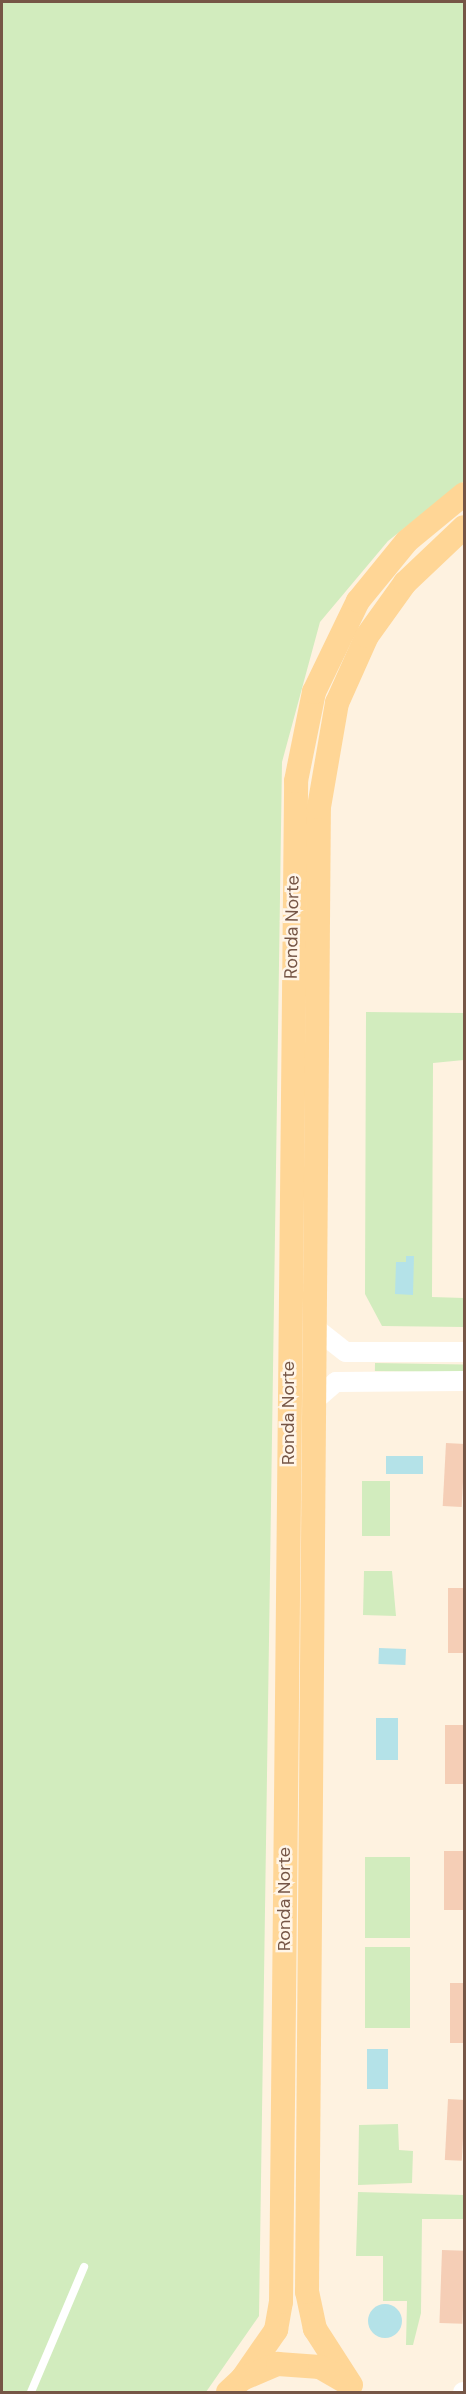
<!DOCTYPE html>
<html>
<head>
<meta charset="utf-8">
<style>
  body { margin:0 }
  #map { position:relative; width:466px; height:2394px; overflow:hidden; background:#fef2e0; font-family:"DM Sans",sans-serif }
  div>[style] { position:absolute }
  .green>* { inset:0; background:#d2ecbe; transform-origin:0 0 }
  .water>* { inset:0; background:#b4e2e8; transform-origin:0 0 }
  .round { border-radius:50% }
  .building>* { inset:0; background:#f5ceb6; transform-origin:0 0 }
  .service>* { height:8px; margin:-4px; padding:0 4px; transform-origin:4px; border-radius:4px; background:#fff }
  .tertiary>* { height:20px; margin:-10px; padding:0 10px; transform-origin:10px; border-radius:10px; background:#fff }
  .primary>* { height:24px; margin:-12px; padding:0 12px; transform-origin:12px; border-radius:12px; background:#ffd696 }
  span { translate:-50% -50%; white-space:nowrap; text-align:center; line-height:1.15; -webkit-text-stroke:5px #fff5e8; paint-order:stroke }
  .street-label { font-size:18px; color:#765646 }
  .frame { position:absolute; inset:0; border:3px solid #765646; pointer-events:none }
</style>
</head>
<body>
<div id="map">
  <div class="green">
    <i style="clip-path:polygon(2px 2px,464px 2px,464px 481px,388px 541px,320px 622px,282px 762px,259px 2316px,206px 2392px,2px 2392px)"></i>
    <i style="clip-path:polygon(366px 1012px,464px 1013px,464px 1060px,433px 1063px,432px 1297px,464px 1298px,464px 1327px,382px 1326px,365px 1294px)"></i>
    <i style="left:375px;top:1363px;width:89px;height:8px;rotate:1deg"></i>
    <i style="left:362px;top:1481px;width:28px;height:55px"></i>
    <i style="clip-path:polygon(364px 1571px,392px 1571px,396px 1616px,363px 1615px)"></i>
    <i style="left:365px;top:1857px;width:45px;height:81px"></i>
    <i style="left:365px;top:1947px;width:45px;height:81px"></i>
    <i style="clip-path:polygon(398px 2124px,399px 2150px,413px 2151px,412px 2183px,358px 2185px,359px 2125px)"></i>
    <i style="clip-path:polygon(358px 2192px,464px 2195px,464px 2219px,422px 2219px,421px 2313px,413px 2345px,406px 2345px,407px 2301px,383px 2301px,383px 2256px,356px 2256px)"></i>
  </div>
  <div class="water">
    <i style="clip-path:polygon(406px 1256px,414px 1256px,413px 1295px,395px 1294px,396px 1262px,406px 1262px)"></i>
    <i style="left:386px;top:1456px;width:37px;height:18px"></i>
    <i style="left:379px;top:1648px;width:27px;height:16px;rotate:2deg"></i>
    <i style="left:376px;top:1718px;width:22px;height:42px"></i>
    <i style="left:367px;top:2049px;width:21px;height:40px"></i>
    <i class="round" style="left:368px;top:2304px;width:34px;height:34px"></i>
  </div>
  <div class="building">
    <i style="left:446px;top:1443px;width:19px;height:63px;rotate:3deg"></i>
    <i style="left:448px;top:1588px;width:17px;height:65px"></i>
    <i style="left:445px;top:1725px;width:20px;height:59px"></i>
    <i style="left:444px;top:1851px;width:21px;height:59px"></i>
    <i style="left:450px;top:1983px;width:15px;height:60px"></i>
    <i style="left:448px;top:2099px;width:17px;height:61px;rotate:3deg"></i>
    <i style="left:442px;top:2250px;width:23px;height:73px;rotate:2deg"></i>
  </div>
  <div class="service">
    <i style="left:31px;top:2392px;width:136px;rotate:-67deg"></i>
  </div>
  <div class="tertiary">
    <i style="left:315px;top:1328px;width:39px;rotate:38deg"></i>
    <i style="left:346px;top:1352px;width:118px"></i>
    <i style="left:314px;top:1401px;width:29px;rotate:-41deg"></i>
    <i style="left:336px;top:1382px;width:128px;rotate:-0.4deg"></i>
    <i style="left:463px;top:2392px;width:1px"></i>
  </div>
  <div class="primary">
    <i style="left:242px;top:2379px;width:60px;rotate:-55.2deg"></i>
    <i style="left:276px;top:2330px;width:28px;rotate:-80deg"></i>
    <i style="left:281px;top:2302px;width:1521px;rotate:-89.43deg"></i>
    <i style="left:296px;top:781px;width:91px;rotate:-78.6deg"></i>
    <i style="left:314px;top:692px;width:101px;rotate:-64.2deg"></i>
    <i style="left:358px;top:601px;width:77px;rotate:-50.8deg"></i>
    <i style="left:407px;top:541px;width:74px;rotate:-39.5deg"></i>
    <i style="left:351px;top:2385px;width:67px;rotate:-122.7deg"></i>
    <i style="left:315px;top:2329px;width:38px;rotate:-102deg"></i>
    <i style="left:307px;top:2292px;width:1485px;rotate:-89.54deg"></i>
    <i style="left:319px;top:807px;width:106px;rotate:-80.2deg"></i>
    <i style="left:337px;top:703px;width:73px;rotate:-65.9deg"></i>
    <i style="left:367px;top:636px;width:65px;rotate:-54.4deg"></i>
    <i style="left:405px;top:583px;width:81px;rotate:-43.5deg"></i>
    <i style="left:228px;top:2392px;width:19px;rotate:-43deg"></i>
    <i style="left:242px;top:2379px;width:39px;rotate:-23deg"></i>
    <i style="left:278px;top:2364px;width:42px;rotate:4.1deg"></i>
    <i style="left:320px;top:2367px;width:32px;rotate:30deg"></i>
  </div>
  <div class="street-label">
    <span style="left:292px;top:927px;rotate:-89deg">Ronda Norte</span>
    <span style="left:288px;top:1413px;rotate:-90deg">Ronda Norte</span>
    <span style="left:284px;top:1899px;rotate:-90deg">Ronda Norte</span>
  </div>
  <div class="frame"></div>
</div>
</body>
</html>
